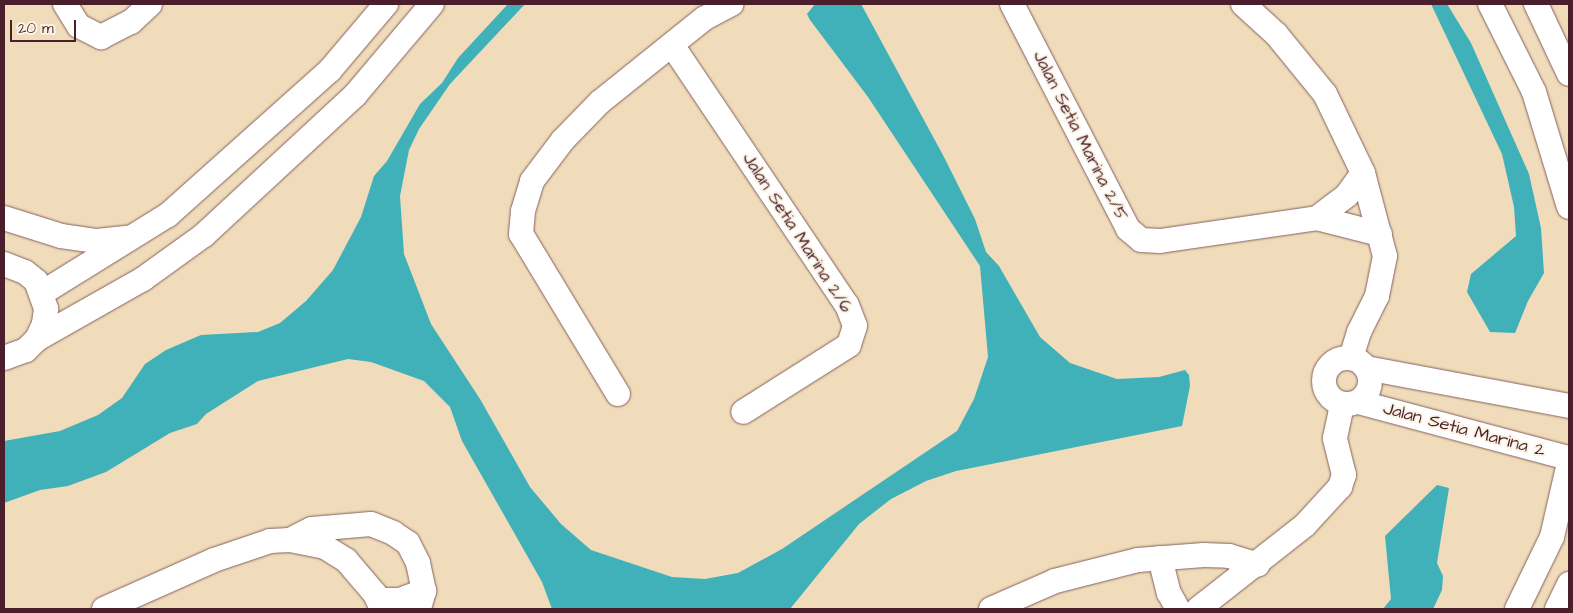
<!DOCTYPE html>
<html>
<head>
<meta charset="utf-8">
<style>
  body { margin:0 }
  #map { position:relative; width:1573px; height:613px; overflow:hidden; background:#f0dbba; font-family:"Architects Daughter",sans-serif }
  div>[style] { position:absolute }
  .water>* { inset:0; background:#41b1b9 }
  .roads { filter:drop-shadow(0 0 1px #84615d) drop-shadow(0 0 1px #84615d) }
  .minor>* { height:24px; margin:-12px; padding:0 12px; transform-origin:12px; border-radius:12px; background:#fff }
  .minor>.ring { margin:-12px; padding:0; box-sizing:content-box; background:none; border:24px solid #fff; border-radius:50% }
  span { translate:-50% -50%; white-space:nowrap; text-align:center; line-height:1.15; -webkit-text-stroke:4px #fcf5e5; paint-order:stroke }
  .street-label { font-size:18px; color:#4a1f2b }
  .frame { position:absolute; inset:0; border:5px solid #4a1f2b; pointer-events:none }
  .scale { position:absolute; left:10px; top:20px; width:66px; height:22px; box-sizing:border-box; border:2px solid #4a1f2b; border-top:0; padding-left:6px; font-size:15px; line-height:18px; white-space:nowrap; color:#4a1f2b; -webkit-text-stroke:4px #fcf5e5; paint-order:stroke }
</style>
</head>
<body>
<div id="map">
  <div class="water">
    <i style="clip-path:polygon(508px 4px,525px 4px,450px 84px,419px 129px,409px 150px,400px 196px,404px 254px,431px 324px,480px 399px,530px 487px,561px 524px,591px 550px,672px 577px,705px 579px,738px 573px,782px 549px,957px 431px,974px 399px,988px 357px,980px 266px,868px 97px,810px 20px,807px 14px,815px 4px,861px 4px,944px 157px,975px 219px,986px 252px,999px 266px,1040px 337px,1070px 363px,1117px 379px,1159px 377px,1185px 370px,1189px 375px,1190px 386px,1182px 426px,956px 471px,926px 481px,891px 499px,859px 524px,790px 609px,552px 609px,542px 582px,462px 441px,450px 407px,424px 381px,371px 362px,348px 359px,258px 381px,206px 414px,197px 424px,170px 433px,106px 472px,68px 486px,40px 490px,4px 503px,4px 441px,60px 431px,98px 415px,122px 398px,145px 364px,166px 350px,201px 335px,258px 332px,280px 323px,306px 301px,333px 270px,361px 217px,374px 176px,387px 161px,420px 104px,442px 83px,458px 58px)"></i>
    <i style="clip-path:polygon(1431px 4px,1447px 4px,1471px 43px,1529px 174px,1541px 228px,1544px 273px,1528px 301px,1515px 333px,1490px 332px,1467px 292px,1471px 274px,1516px 236px,1514px 207px,1502px 154px)"></i>
    <i style="clip-path:polygon(1437px 485px,1449px 488px,1437px 563px,1443px 576px,1442px 590px,1433px 609px,1383px 609px,1391px 599px,1385px 536px)"></i>
  </div>
  <div class="roads">
    <div class="minor">
      <i style="left:65px;top:4px;width:26px;rotate:58deg"></i>
      <i style="left:79px;top:26px;width:25px;rotate:27deg"></i>
      <i style="left:101px;top:37px;width:34px;rotate:-27deg"></i>
      <i style="left:131px;top:22px;width:26px;rotate:-43deg"></i>
      <i style="left:1012px;top:4px;width:253px;rotate:62.7deg"></i>
      <i style="left:1128px;top:229px;width:17px;rotate:40deg"></i>
      <i style="left:1141px;top:240px;width:19px;rotate:3deg"></i>
      <i style="left:1160px;top:241px;width:159px;rotate:-8.3deg"></i>
      <i style="left:1317px;top:218px;width:65px;rotate:14.3deg"></i>
      <i style="left:1243px;top:4px;width:45px;rotate:42.3deg"></i>
      <i style="left:1276px;top:34px;width:77px;rotate:50.8deg"></i>
      <i style="left:1325px;top:94px;width:88px;rotate:64.3deg"></i>
      <i style="left:1363px;top:173px;width:86px;rotate:75.2deg"></i>
      <i style="left:1385px;top:256px;width:41px;rotate:101.3deg"></i>
      <i style="left:1377px;top:296px;width:40px;rotate:116.6deg"></i>
      <i style="left:1359px;top:332px;width:27px;rotate:107deg"></i>
      <i style="left:1490px;top:4px;width:98px;rotate:63.4deg"></i>
      <i style="left:1534px;top:92px;width:120px;rotate:73.1deg"></i>
      <i style="left:1536px;top:4px;width:77px;rotate:64.8deg"></i>
      <i style="left:672px;top:45px;width:313px;rotate:56.1deg"></i>
      <i style="left:847px;top:305px;width:22px;rotate:69deg"></i>
      <i style="left:855px;top:326px;width:20px;rotate:108deg"></i>
      <i style="left:849px;top:345px;width:125px;rotate:147.7deg"></i>
      <i style="left:4px;top:218px;width:60px;rotate:17.5deg"></i>
      <i style="left:61px;top:236px;width:36px;rotate:8deg"></i>
      <i style="left:97px;top:241px;width:31px;rotate:-6deg"></i>
      <i style="left:1317px;top:218px;width:38px;rotate:-37deg"></i>
      <i style="left:1347px;top:195px;width:27px;rotate:-54deg"></i>
      <i style="left:4px;top:264px;width:22px;rotate:21deg"></i>
      <i style="left:25px;top:272px;width:14px;rotate:39deg"></i>
      <i style="left:36px;top:281px;width:30px;rotate:70deg"></i>
      <i style="left:46px;top:309px;width:15px;rotate:98deg"></i>
      <i style="left:44px;top:324px;width:17px;rotate:115deg"></i>
      <i style="left:37px;top:339px;width:16px;rotate:135deg"></i>
      <i style="left:26px;top:350px;width:23px;rotate:160deg"></i>
      <i style="left:42px;top:293px;width:148px;rotate:-31.8deg"></i>
      <i style="left:168px;top:215px;width:217px;rotate:-41.8deg"></i>
      <i style="left:330px;top:70px;width:87px;rotate:-49.7deg"></i>
      <i style="left:37px;top:339px;width:122px;rotate:-29.5deg"></i>
      <i style="left:143px;top:279px;width:75px;rotate:-35.8deg"></i>
      <i style="left:204px;top:235px;width:206px;rotate:-42.8deg"></i>
      <i style="left:355px;top:95px;width:119px;rotate:-49.8deg"></i>
      <i class="ring" style="left:1324px;top:358px;width:22px;height:22px"></i>
      <i style="left:1366px;top:368px;width:207px;rotate:10.6deg"></i>
      <i style="left:618px;top:394px;width:187px;rotate:-121.2deg"></i>
      <i style="left:521px;top:234px;width:23px;rotate:-85deg"></i>
      <i style="left:523px;top:211px;width:31px;rotate:-73deg"></i>
      <i style="left:532px;top:181px;width:51px;rotate:-52.9deg"></i>
      <i style="left:563px;top:140px;width:53px;rotate:-45.8deg"></i>
      <i style="left:600px;top:102px;width:134px;rotate:-38.7deg"></i>
      <i style="left:705px;top:18px;width:30px;rotate:-28deg"></i>
      <i style="left:1358px;top:402px;width:218px;rotate:14.9deg"></i>
      <i style="left:292px;top:539px;width:22px;rotate:-27deg"></i>
      <i style="left:312px;top:529px;width:59px;rotate:-4.8deg"></i>
      <i style="left:371px;top:524px;width:24px;rotate:22deg"></i>
      <i style="left:393px;top:533px;width:18px;rotate:34deg"></i>
      <i style="left:408px;top:543px;width:22px;rotate:63deg"></i>
      <i style="left:418px;top:563px;width:29px;rotate:78deg"></i>
      <i style="left:424px;top:591px;width:19px;rotate:106deg"></i>
      <i style="left:1160px;top:558px;width:36px;rotate:76deg"></i>
      <i style="left:1169px;top:593px;width:18px;rotate:61deg"></i>
      <i style="left:379px;top:600px;width:21px"></i>
      <i style="left:400px;top:600px;width:26px;rotate:-21deg"></i>
      <i style="left:104px;top:609px;width:120px;rotate:-24deg"></i>
      <i style="left:214px;top:560px;width:59px;rotate:-18.7deg"></i>
      <i style="left:270px;top:541px;width:20px;rotate:-3deg"></i>
      <i style="left:290px;top:540px;width:36px;rotate:11deg"></i>
      <i style="left:325px;top:547px;width:25px;rotate:32deg"></i>
      <i style="left:346px;top:560px;width:45px;rotate:49.5deg"></i>
      <i style="left:375px;top:594px;width:17px;rotate:65deg"></i>
      <i style="left:991px;top:609px;width:70px;rotate:-23.6deg"></i>
      <i style="left:1055px;top:581px;width:86px;rotate:-14.2deg"></i>
      <i style="left:1138px;top:560px;width:66px;rotate:-4.3deg"></i>
      <i style="left:1204px;top:555px;width:25px;rotate:2deg"></i>
      <i style="left:1229px;top:556px;width:30px;rotate:17deg"></i>
      <i style="left:1198px;top:609px;width:136px;rotate:-38.1deg"></i>
      <i style="left:1305px;top:525px;width:52px;rotate:-47.4deg"></i>
      <i style="left:1340px;top:487px;width:13px;rotate:-72deg"></i>
      <i style="left:1344px;top:475px;width:38px;rotate:-104deg"></i>
      <i style="left:1335px;top:438px;width:34px;rotate:-78deg"></i>
      <i style="left:1517px;top:609px;width:80px;rotate:-64.1deg"></i>
      <i style="left:1552px;top:537px;width:76px;rotate:-77.1deg"></i>
      <i style="left:1557px;top:609px;width:28px;rotate:-64deg"></i>
    </div>
  </div>
  <div class="street-label">
    <span style="left:1080px;top:136px;rotate:63deg">Jalan Setia Marina 2/5</span>
    <span style="left:797px;top:233px;rotate:57deg">Jalan Setia Marina 2/6</span>
    <span style="left:1464px;top:430px;rotate:15deg">Jalan Setia Marina 2</span>
  </div>
  <div class="frame"></div>
  <div class="scale">20 m</div>
</div>
</body>
</html>
